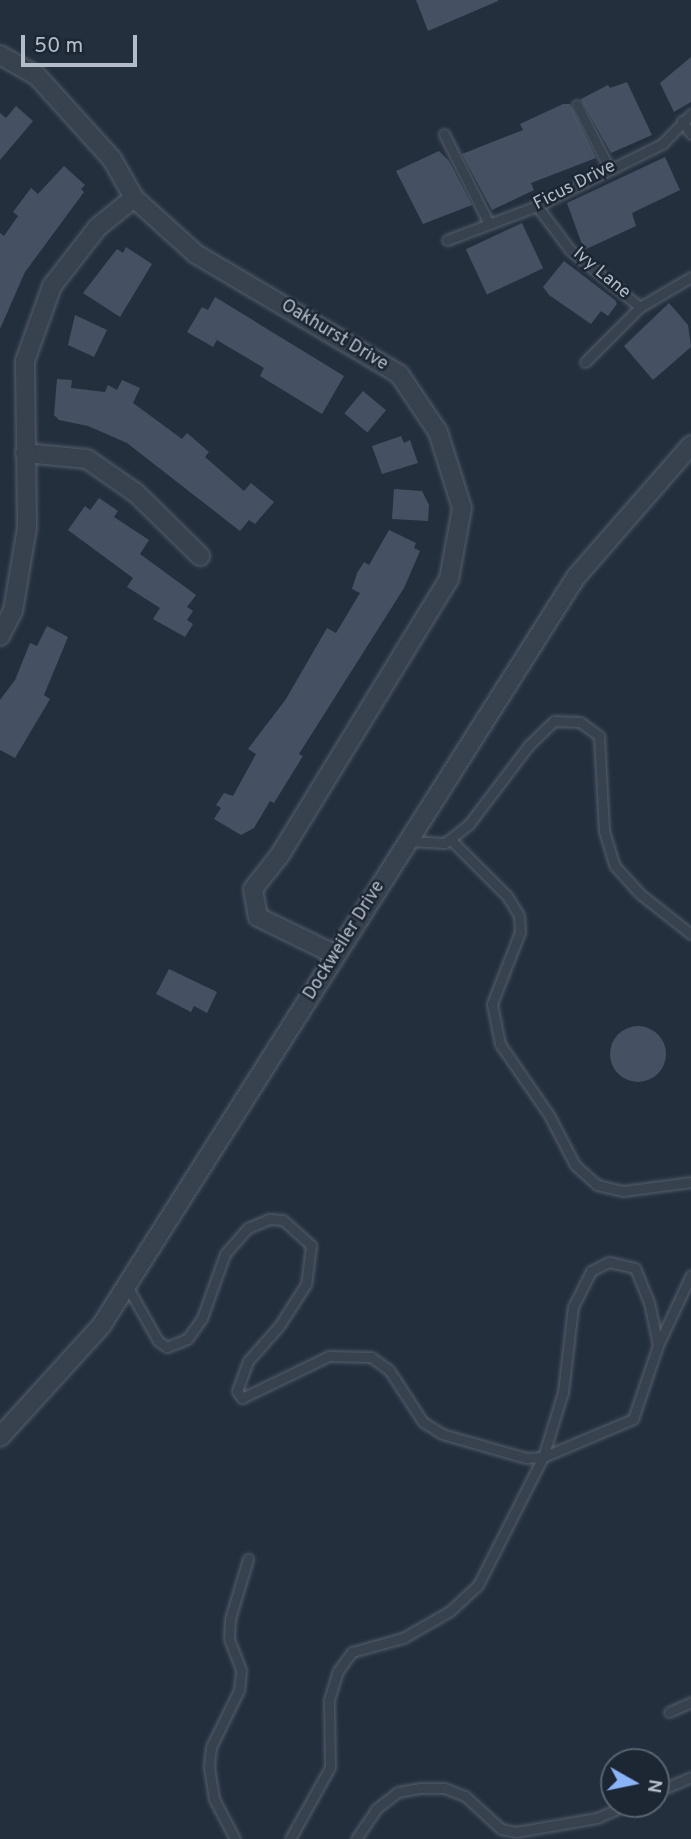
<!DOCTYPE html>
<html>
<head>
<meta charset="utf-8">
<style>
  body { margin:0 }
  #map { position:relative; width:691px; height:1839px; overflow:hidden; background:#242f3e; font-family:Overpass,sans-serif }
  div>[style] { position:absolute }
  .building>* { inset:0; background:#455162; transform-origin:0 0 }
  .round { border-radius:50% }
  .roads { filter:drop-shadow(0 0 2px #565f6c) drop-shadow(0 0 2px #565f6c) }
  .lane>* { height:9px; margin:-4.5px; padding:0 4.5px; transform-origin:4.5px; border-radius:4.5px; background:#38414e }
  .street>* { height:18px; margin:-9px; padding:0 9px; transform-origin:9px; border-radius:9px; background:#38414e }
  span { translate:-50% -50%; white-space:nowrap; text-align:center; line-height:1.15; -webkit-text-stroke:5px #1d2633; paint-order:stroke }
  .street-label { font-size:18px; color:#b4bcc9 }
  .north { position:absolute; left:600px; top:1748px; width:70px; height:70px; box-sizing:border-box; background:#1d2633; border:2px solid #59626f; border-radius:50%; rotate:99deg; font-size:19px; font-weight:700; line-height:28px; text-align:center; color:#b4bcc9 }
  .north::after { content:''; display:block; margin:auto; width:24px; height:32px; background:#8ab4f8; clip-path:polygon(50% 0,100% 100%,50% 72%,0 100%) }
  .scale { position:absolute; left:21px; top:35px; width:116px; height:32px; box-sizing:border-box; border:4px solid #b4bcc9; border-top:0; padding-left:9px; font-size:21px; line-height:24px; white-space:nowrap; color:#b4bcc9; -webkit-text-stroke:5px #1d2633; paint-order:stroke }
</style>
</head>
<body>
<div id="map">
  <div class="building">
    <i style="clip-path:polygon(416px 0,498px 0,498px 1px,428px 31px)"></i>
    <i style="clip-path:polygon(691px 57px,691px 102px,674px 112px,660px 83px)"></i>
    <i style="clip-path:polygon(627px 82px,652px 135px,611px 153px,581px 99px,608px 85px,610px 88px)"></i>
    <i style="clip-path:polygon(563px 104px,570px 104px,596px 158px,531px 183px,534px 190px,492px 210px,462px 154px,523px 130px,520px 124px)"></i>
    <i style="clip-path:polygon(16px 106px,33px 121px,0 160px,0 113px,6px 118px)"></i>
    <i style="clip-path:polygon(439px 151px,449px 161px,472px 205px,423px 224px,396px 171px)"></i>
    <i style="clip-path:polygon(665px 157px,680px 190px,632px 213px,636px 226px,584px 250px,567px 203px)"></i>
    <i style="clip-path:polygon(64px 166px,85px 185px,81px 189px,84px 192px,25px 272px,0 329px,0 233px,4px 236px,18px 216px,13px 212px,31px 188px,38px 194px)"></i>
    <i style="left:522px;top:223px;width:50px;height:62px;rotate:65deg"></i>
    <i style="clip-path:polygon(126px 247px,152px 264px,120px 317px,83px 293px,117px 249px,123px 253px)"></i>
    <i style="clip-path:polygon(564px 261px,615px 300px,617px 304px,608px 316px,601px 311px,591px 324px,549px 295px,543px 287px)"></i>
    <i style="clip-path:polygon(215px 297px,344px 376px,322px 414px,260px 376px,264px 368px,217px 340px,213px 347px,187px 332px,202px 307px,208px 310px)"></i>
    <i style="clip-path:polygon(669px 303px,688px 325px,691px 347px,653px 380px,624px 346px)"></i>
    <i style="clip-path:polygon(75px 315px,107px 330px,94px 357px,68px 345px)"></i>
    <i style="clip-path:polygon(57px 379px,72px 380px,71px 388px,105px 392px,108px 385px,117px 390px,122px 380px,140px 388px,133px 403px,182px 439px,187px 433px,209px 452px,205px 457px,244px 491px,251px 483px,274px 502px,255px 524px,249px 520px,240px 531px,127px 443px,88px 426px,59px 420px,54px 415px)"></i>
    <i style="left:363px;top:391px;width:30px;height:29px;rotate:40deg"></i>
    <i style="clip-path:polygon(401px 436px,404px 443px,410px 440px,418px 463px,382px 474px,372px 446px)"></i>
    <i style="clip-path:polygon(394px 489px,422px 491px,429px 505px,428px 521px,392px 519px)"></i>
    <i style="clip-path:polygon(99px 498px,118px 511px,114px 517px,149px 540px,140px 554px,196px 595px,187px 607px,193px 611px,187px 620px,193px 624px,185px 637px,153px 619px,160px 608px,127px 587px,133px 578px,68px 530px,85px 506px,90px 510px)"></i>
    <i style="clip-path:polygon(389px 530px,416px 543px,414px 548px,420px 551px,404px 588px,299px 754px,303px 756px,274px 803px,270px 801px,254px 828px,241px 835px,214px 819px,221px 808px,216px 805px,224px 793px,233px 796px,256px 754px,248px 749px,286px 699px,327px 628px,336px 633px,360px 593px,352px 589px,357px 573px,364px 562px,369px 565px)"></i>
    <i style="clip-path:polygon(47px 626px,68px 637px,44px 695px,50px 699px,15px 758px,0 750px,0 700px,15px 680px,30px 643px,37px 646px)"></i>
    <i style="clip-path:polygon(169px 969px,217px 992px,207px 1013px,194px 1006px,191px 1012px,156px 994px)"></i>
    <i class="round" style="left:610px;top:1026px;width:56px;height:56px"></i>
  </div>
  <div class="roads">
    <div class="lane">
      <i style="left:577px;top:105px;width:71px;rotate:63.1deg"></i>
      <i style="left:682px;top:121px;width:16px;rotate:55deg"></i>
      <i style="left:444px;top:134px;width:101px;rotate:63.4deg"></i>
      <i style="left:537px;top:206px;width:55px;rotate:53.1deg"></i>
      <i style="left:570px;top:250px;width:90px;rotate:39.2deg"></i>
      <i style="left:447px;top:240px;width:96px;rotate:-20.7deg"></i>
      <i style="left:537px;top:206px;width:140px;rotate:-26.4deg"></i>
      <i style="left:662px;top:144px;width:42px;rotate:-46deg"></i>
      <i style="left:585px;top:362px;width:78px;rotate:-45deg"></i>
      <i style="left:640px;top:307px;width:59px;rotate:-30.5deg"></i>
      <i style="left:450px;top:839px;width:81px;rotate:45deg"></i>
      <i style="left:507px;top:896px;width:22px;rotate:58deg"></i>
      <i style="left:519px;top:915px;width:17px;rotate:87deg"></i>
      <i style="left:520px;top:932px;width:77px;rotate:111.3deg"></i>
      <i style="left:492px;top:1004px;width:41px;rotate:78.7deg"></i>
      <i style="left:500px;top:1044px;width:86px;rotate:55.4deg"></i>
      <i style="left:549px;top:1115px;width:56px;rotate:62.5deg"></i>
      <i style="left:575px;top:1165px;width:30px;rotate:42deg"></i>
      <i style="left:597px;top:1185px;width:27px;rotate:13deg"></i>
      <i style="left:623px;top:1191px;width:69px;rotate:-7.5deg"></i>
      <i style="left:409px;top:841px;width:36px;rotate:3deg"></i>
      <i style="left:445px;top:843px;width:31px;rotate:-38deg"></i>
      <i style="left:469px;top:824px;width:99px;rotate:-52.8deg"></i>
      <i style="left:529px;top:745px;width:35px;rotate:-44deg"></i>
      <i style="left:554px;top:721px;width:26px;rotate:2deg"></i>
      <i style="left:580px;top:722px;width:24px;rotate:36deg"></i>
      <i style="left:599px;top:736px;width:95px;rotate:87deg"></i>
      <i style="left:604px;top:831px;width:37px;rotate:73deg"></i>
      <i style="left:615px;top:866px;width:36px;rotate:48deg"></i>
      <i style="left:639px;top:893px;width:66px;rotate:38.3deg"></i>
      <i style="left:127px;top:1286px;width:63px;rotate:60.6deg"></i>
      <i style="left:158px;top:1341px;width:11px;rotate:34deg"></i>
      <i style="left:167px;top:1347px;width:22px;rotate:-22deg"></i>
      <i style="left:187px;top:1339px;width:26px;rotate:-54deg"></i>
      <i style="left:202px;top:1318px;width:68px;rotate:-70.2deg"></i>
      <i style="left:225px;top:1254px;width:35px;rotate:-49deg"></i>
      <i style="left:248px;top:1228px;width:23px;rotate:-23deg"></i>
      <i style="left:269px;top:1219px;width:14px;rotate:4deg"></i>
      <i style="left:283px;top:1220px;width:38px;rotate:42deg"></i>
      <i style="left:311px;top:1245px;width:39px;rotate:97deg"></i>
      <i style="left:306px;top:1284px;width:50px;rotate:122.7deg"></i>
      <i style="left:279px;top:1326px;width:47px;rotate:131.5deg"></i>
      <i style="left:248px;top:1361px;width:32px;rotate:110deg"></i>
      <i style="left:237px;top:1391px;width:9px;rotate:54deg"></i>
      <i style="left:242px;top:1398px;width:97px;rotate:-25.8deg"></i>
      <i style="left:329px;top:1356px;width:42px;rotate:1.4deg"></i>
      <i style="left:371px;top:1357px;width:22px;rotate:36deg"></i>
      <i style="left:389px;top:1370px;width:62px;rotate:56.8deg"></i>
      <i style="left:423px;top:1422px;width:22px;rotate:32deg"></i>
      <i style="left:442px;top:1434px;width:87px;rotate:15.9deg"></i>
      <i style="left:526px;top:1458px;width:17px;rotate:-3deg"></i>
      <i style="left:543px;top:1457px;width:98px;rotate:-22.9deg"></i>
      <i style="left:633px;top:1419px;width:78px;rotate:-71.3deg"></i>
      <i style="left:658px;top:1345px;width:77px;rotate:-64.8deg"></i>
      <i style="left:669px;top:1712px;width:24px;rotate:-24deg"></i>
      <i style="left:656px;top:1792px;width:38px;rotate:-23deg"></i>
      <i style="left:235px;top:1839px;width:45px;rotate:-117.7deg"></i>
      <i style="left:214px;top:1799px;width:33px;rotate:-99deg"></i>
      <i style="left:209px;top:1766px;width:19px;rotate:-84deg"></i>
      <i style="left:211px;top:1747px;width:64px;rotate:-63.8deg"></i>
      <i style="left:239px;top:1690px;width:20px;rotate:-84deg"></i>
      <i style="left:241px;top:1670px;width:34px;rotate:-111deg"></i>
      <i style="left:229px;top:1638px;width:19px;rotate:-87deg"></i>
      <i style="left:230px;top:1619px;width:63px;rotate:-73.3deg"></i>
      <i style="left:290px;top:1839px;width:82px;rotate:-60.9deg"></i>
      <i style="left:330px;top:1767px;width:67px;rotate:-90.9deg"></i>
      <i style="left:329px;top:1700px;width:30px;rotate:-73deg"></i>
      <i style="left:338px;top:1671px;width:24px;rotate:-54deg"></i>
      <i style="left:352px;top:1652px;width:53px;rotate:-15.4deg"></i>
      <i style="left:403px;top:1638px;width:54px;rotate:-29.9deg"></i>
      <i style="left:450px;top:1611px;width:38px;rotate:-43deg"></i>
      <i style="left:478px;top:1585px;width:144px;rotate:-63.1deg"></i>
      <i style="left:543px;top:1457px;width:68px;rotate:-72.9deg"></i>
      <i style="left:563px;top:1392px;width:86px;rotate:-83.3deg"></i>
      <i style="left:573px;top:1307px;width:40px;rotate:-63.4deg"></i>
      <i style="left:591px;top:1271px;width:20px;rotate:-27deg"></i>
      <i style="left:609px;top:1262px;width:27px;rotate:13deg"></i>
      <i style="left:635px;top:1268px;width:37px;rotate:68deg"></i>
      <i style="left:649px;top:1302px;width:44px;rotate:78.2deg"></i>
      <i style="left:356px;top:1839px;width:36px;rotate:-56deg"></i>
      <i style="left:376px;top:1809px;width:28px;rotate:-38deg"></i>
      <i style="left:398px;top:1792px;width:22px;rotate:-10deg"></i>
      <i style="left:420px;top:1788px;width:24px"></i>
      <i style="left:444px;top:1788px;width:22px;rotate:21deg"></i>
      <i style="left:465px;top:1796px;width:49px;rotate:42.5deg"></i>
      <i style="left:501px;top:1829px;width:15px;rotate:11deg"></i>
      <i style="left:516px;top:1832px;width:82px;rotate:-9.8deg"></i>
      <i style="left:597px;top:1818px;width:34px;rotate:-24deg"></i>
    </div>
    <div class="street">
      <i style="left:0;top:55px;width:43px;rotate:29.6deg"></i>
      <i style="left:37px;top:76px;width:112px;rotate:47.9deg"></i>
      <i style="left:112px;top:159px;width:45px;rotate:60.6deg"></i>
      <i style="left:134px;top:198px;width:84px;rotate:42.1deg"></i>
      <i style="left:196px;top:254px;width:236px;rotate:30.6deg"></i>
      <i style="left:399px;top:374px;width:70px;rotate:56.1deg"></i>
      <i style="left:438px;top:432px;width:80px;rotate:72.5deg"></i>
      <i style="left:462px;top:508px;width:72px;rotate:100.4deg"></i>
      <i style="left:449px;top:579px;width:325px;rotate:121.5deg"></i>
      <i style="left:279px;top:856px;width:42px;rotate:128.2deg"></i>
      <i style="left:253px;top:889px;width:28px;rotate:80deg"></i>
      <i style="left:258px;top:917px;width:87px;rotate:26deg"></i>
      <i style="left:25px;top:453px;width:62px;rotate:5.5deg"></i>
      <i style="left:87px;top:459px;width:60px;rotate:34.8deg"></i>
      <i style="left:136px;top:493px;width:90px;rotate:44.5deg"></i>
      <i style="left:0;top:636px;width:28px;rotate:-63deg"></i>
      <i style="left:13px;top:611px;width:85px;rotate:-80.5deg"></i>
      <i style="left:27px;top:527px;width:166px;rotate:-90.7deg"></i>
      <i style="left:25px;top:361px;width:80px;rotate:-70.2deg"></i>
      <i style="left:52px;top:286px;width:75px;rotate:-52.1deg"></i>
      <i style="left:98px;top:227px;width:46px;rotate:-38.9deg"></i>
      <i style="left:0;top:1437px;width:150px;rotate:-47.7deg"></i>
      <i style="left:101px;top:1326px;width:887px;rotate:-57.62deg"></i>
      <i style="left:576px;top:577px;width:175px;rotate:-48.9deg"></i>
    </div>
  </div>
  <div class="street-label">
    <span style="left:575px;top:186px;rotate:-27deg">Ficus Drive</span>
    <span style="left:601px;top:274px;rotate:40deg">Ivy Lane</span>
    <span style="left:334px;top:336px;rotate:31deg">Oakhurst Drive</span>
    <span style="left:345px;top:941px;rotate:-58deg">Dockweiler Drive</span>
  </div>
  <div class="north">N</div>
  <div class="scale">50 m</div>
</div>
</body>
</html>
